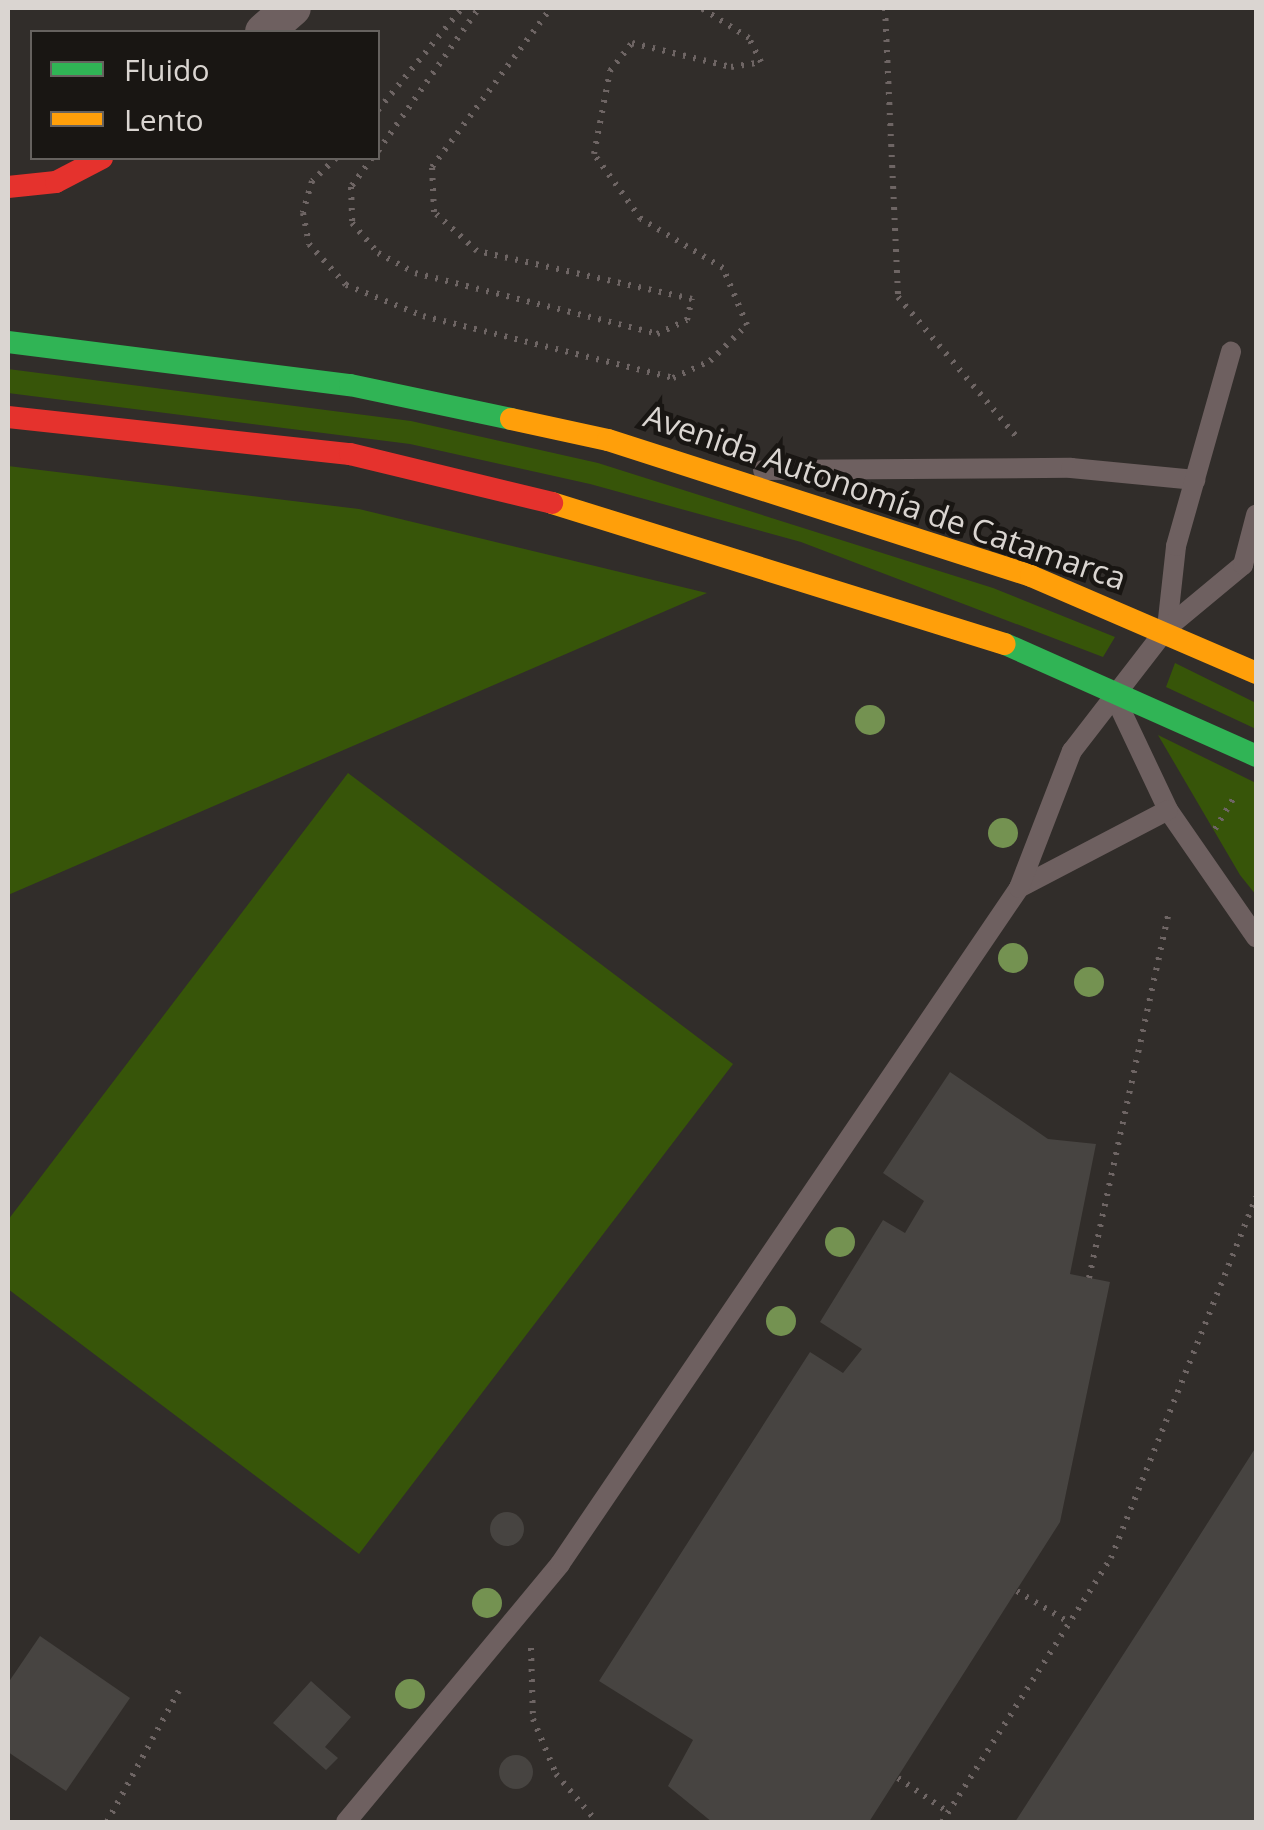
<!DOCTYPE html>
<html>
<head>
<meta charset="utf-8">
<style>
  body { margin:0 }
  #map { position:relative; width:1264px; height:1830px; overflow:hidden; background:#312d2a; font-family:"Open Sans",sans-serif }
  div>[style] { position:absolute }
  .green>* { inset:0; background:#375509 }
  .building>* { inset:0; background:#474441 }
  .round { border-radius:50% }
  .path>* { height:6px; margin-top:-3px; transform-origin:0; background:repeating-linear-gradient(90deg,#6e6564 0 2.5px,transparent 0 10.5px) }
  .lane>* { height:20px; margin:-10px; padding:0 10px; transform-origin:10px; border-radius:10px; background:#6e6060 }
  .street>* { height:38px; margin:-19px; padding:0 19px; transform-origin:19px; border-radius:19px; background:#6e6060 }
  .fast>* { height:22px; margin:-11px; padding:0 11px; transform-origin:11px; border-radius:11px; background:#30b455 }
  .slow>* { height:22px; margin:-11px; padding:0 11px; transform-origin:11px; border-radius:11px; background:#ff9f0a }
  .jam>* { height:22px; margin:-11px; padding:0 11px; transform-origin:11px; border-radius:11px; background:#e5322d }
  .trees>* { width:30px; height:30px; margin:-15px; border-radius:50%; background:#749251 }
  span { translate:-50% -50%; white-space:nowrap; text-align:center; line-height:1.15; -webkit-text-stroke:9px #191613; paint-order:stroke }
  .street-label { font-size:32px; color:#dad5d1 }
  .frame { position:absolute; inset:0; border:10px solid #dad5d1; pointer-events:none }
  .legend { position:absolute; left:30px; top:30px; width:350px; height:130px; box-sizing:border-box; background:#191613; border:2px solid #66625f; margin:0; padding:12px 18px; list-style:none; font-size:30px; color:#dad5d1 }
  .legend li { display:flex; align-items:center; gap:20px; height:50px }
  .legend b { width:50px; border:2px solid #66625f }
</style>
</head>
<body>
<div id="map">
  <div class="green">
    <i style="clip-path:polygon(8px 369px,411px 421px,598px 463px,993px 588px,1115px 637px,1103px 657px,801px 542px,590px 484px,410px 444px,8px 393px)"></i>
    <i style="clip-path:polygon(8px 466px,359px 509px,707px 593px,8px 895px)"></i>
    <i style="clip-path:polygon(1175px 663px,1256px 703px,1256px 729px,1166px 687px)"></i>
    <i style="clip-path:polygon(1158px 735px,1256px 783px,1256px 895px,1240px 875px)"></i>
    <i style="clip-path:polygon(348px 773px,733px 1064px,359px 1554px,8px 1289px,8px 1220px)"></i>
  </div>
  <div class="building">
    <i style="clip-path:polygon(950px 1072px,1048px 1139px,1096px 1144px,1070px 1274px,1110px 1282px,1060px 1522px,869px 1822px,712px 1822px,668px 1786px,693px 1740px,599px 1681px,810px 1352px,843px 1373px,862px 1349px,820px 1322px,883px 1220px,905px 1233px,924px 1201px,883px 1173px)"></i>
    <i style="clip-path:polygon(1256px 1447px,1256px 1822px,1015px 1822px,1163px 1593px)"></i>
    <i class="round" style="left:490px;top:1512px;width:34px;height:34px"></i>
    <i style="clip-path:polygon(40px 1636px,130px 1698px,66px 1791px,8px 1752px,8px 1683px)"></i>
    <i style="clip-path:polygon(311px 1681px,351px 1717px,325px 1747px,338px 1758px,326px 1770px,273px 1723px)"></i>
    <i class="round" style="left:499px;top:1755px;width:34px;height:34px"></i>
  </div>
  <div class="path">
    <i style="left:885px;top:8px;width:289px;rotate:87.4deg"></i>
    <i style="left:898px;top:297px;width:182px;rotate:49.7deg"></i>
    <i style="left:378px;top:110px;width:132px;rotate:-50.5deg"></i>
    <i style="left:378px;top:151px;width:175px;rotate:-54.8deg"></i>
    <i style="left:336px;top:158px;width:33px;rotate:136deg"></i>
    <i style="left:312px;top:181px;width:33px;rotate:106deg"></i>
    <i style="left:303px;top:213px;width:32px;rotate:79deg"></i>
    <i style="left:309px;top:244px;width:55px;rotate:47.9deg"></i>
    <i style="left:346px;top:285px;width:83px;rotate:21.9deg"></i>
    <i style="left:423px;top:316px;width:258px;rotate:13.9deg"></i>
    <i style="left:673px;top:378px;width:41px;rotate:-24.7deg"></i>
    <i style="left:710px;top:361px;width:52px;rotate:-44.2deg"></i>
    <i style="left:747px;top:325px;width:62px;rotate:-112.8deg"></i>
    <i style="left:723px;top:268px;width:96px;rotate:-149.1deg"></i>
    <i style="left:641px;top:219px;width:80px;rotate:-125.9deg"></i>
    <i style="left:594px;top:154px;width:85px;rotate:-79.1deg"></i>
    <i style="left:610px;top:71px;width:36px;rotate:-52deg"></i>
    <i style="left:632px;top:43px;width:102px;rotate:13.6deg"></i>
    <i style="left:731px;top:67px;width:30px;rotate:-9deg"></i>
    <i style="left:761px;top:62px;width:27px;rotate:-117deg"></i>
    <i style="left:749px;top:38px;width:57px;rotate:-148deg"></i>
    <i style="left:372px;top:158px;width:36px;rotate:126deg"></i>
    <i style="left:351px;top:187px;width:36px;rotate:88deg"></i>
    <i style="left:352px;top:223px;width:40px;rotate:49deg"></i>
    <i style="left:378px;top:253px;width:42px;rotate:28.4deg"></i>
    <i style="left:415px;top:273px;width:250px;rotate:14.1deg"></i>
    <i style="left:657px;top:334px;width:33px;rotate:-25deg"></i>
    <i style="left:687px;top:320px;width:22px;rotate:-77deg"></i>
    <i style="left:692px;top:299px;width:220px;rotate:-167.4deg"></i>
    <i style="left:477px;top:251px;width:58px;rotate:-137.8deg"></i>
    <i style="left:434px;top:212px;width:45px;rotate:-92.5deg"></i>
    <i style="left:432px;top:167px;width:199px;rotate:-53.2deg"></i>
    <i style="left:1215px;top:829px;width:37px;rotate:-59deg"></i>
    <i style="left:1089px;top:1278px;width:371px;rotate:-77.7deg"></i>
    <i style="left:1017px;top:1591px;width:62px;rotate:31.1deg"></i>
    <i style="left:531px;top:1648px;width:71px;rotate:88.4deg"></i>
    <i style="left:533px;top:1719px;width:60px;rotate:67.3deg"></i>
    <i style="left:556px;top:1774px;width:63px;rotate:49.5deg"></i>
    <i style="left:898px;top:1778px;width:60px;rotate:34.2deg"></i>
    <i style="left:107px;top:1822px;width:156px;rotate:-61.3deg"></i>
    <i style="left:942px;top:1822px;width:313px;rotate:-57.4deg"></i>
    <i style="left:1111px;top:1558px;width:389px;rotate:-68.1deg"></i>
  </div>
  <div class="lane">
    <i style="left:763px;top:470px;width:308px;rotate:-0.4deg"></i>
    <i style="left:1071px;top:468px;width:125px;rotate:5.5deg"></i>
    <i style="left:1167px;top:628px;width:82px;rotate:-83.7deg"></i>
    <i style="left:1176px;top:546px;width:202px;rotate:-74.2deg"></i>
    <i style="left:1118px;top:704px;width:117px;rotate:64.7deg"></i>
    <i style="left:1168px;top:810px;width:155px;rotate:55.3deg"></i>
    <i style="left:1019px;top:888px;width:168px;rotate:-27.6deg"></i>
    <i style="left:346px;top:1822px;width:335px;rotate:-50.3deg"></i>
    <i style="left:560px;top:1564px;width:817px;rotate:-55.82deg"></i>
    <i style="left:1019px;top:888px;width:147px;rotate:-68.9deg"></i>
    <i style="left:1072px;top:751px;width:155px;rotate:-52.3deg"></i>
    <i style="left:1167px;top:628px;width:99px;rotate:-39.7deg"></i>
    <i style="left:1243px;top:565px;width:52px;rotate:-75.4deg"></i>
  </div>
  <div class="street">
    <i style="left:264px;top:32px;width:37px;rotate:-41deg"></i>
  </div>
  <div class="fast">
    <i style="left:8px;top:342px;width:345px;rotate:7.2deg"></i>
    <i style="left:350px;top:385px;width:165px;rotate:11.9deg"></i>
    <i style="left:1005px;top:644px;width:275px;rotate:24deg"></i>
  </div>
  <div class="slow">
    <i style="left:511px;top:419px;width:99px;rotate:12.2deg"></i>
    <i style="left:608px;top:440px;width:444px;rotate:17.8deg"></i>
    <i style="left:1031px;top:576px;width:245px;rotate:23.3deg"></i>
    <i style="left:552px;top:503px;width:474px;rotate:17.3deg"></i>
  </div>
  <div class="jam">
    <i style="left:8px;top:187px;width:48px;rotate:-5.9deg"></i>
    <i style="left:56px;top:182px;width:52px;rotate:-27.6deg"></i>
    <i style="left:8px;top:417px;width:344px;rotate:6.2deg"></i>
    <i style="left:350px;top:454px;width:208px;rotate:13.6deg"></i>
  </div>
  <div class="trees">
    <i style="left:870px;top:720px"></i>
    <i style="left:1003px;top:833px"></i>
    <i style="left:1013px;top:958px"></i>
    <i style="left:1089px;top:982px"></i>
    <i style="left:840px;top:1242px"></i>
    <i style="left:781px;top:1321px"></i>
    <i style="left:487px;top:1603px"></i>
    <i style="left:410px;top:1694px"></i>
  </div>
  <div class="street-label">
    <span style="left:885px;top:497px;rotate:19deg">Avenida Autonomía de Catamarca</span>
  </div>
  <div class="frame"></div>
  <ul class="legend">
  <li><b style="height:12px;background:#30b455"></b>Fluido</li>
  <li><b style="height:12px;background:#ff9f0a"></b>Lento</li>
  </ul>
</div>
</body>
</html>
